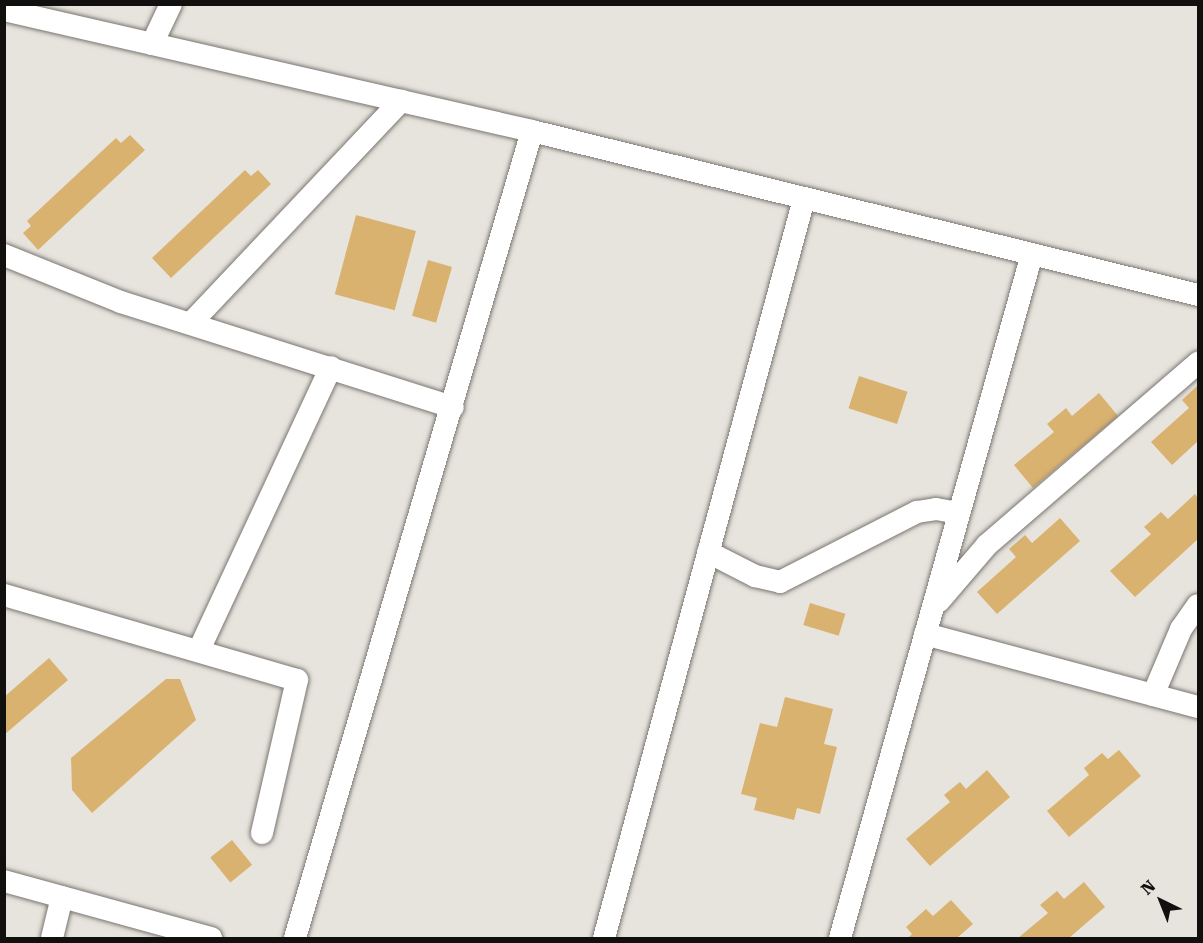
<!DOCTYPE html>
<html>
<head>
<meta charset="utf-8">
<style>
  body { margin:0 }
  #map { position:relative; width:1203px; height:943px; overflow:hidden; background:#e7e3dd; font-family:"Roboto Serif",serif }
  div>[style] { position:absolute }
  .building>* { inset:0; background:#dab270; transform-origin:0 0 }
  .roads { filter:drop-shadow(0 0 2px #7a7671) drop-shadow(0 0 2px #7a7671) }
  .minor>* { height:22px; margin:-11px; padding:0 11px; transform-origin:11px; border-radius:11px; background:#fff }
  span { translate:-50% -50%; white-space:nowrap; text-align:center; line-height:1.15; -webkit-text-stroke:4.5px #e7e3dd; paint-order:stroke }
  .frame { position:absolute; inset:0; border:6px solid #11100e; pointer-events:none }
  .north { position:absolute; left:1131px; top:871px; width:60px; height:60px; -webkit-text-stroke:4px #e7e3dd; paint-order:stroke; rotate:317deg; font-size:16px; font-weight:700; line-height:24px; text-align:center; color:#11100e }
  .north::after { content:''; display:block; margin:auto; width:21px; height:27px; background:#11100e; clip-path:polygon(50% 0,100% 100%,50% 72%,0 100%) }
</style>
</head>
<body>
<div id="map">
  <div class="building">
    <i style="clip-path:polygon(130px 135px,145px 150px,38px 250px,23px 233px,31px 226px,27px 221px,116px 138px,121px 143px)"></i>
    <i style="clip-path:polygon(245px 170px,251px 176px,258px 170px,271px 184px,171px 278px,152px 258px)"></i>
    <i style="left:356px;top:215px;width:62px;height:82px;rotate:15deg"></i>
    <i style="left:428px;top:260px;width:25px;height:58px;rotate:16deg"></i>
    <i style="left:859px;top:376px;width:51px;height:34px;rotate:18deg"></i>
    <i style="clip-path:polygon(1198px 385px,1198px 441px,1172px 465px,1151px 442px,1189px 408px,1182px 400px)"></i>
    <i style="clip-path:polygon(1099px 393px,1118px 416px,1033px 488px,1014px 465px,1054px 432px,1047px 424px,1066px 408px,1072px 416px)"></i>
    <i style="clip-path:polygon(1195px 494px,1198px 498px,1198px 539px,1135px 597px,1110px 571px,1151px 534px,1144px 527px,1161px 512px,1168px 519px)"></i>
    <i style="clip-path:polygon(1060px 518px,1080px 541px,997px 614px,977px 592px,1016px 557px,1009px 549px,1025px 535px,1032px 543px)"></i>
    <i style="left:810px;top:603px;width:37px;height:23px;rotate:17deg"></i>
    <i style="clip-path:polygon(49px 658px,68px 680px,4px 735px,4px 697px)"></i>
    <i style="clip-path:polygon(166px 679px,180px 679px,196px 720px,92px 813px,72px 790px,71px 758px)"></i>
    <i style="clip-path:polygon(785px 697px,833px 709px,824px 744px,837px 747px,820px 814px,797px 808px,794px 820px,754px 810px,757px 798px,741px 794px,760px 723px,777px 727px)"></i>
    <i style="clip-path:polygon(1119px 750px,1141px 776px,1069px 837px,1047px 811px,1089px 775px,1084px 768px,1102px 753px,1108px 759px)"></i>
    <i style="clip-path:polygon(987px 770px,1010px 797px,930px 866px,906px 839px,950px 802px,944px 795px,960px 782px,966px 789px)"></i>
    <i style="left:232px;top:840px;width:32px;height:28px;rotate:51deg"></i>
    <i style="clip-path:polygon(1084px 882px,1105px 907px,1069px 938px,1018px 938px,1048px 913px,1040px 905px,1057px 891px,1064px 899px)"></i>
    <i style="clip-path:polygon(951px 900px,973px 924px,957px 938px,908px 938px,912px 934px,906px 927px,926px 909px,933px 916px)"></i>
  </div>
  <div class="roads">
    <div class="minor">
      <i style="left:4px;top:10px;width:542px;rotate:12.91deg"></i>
      <i style="left:532px;top:131px;width:686px;rotate:13.83deg"></i>
      <i style="left:152px;top:44px;width:44px;rotate:-64.6deg"></i>
      <i style="left:4px;top:255px;width:126px;rotate:21.9deg"></i>
      <i style="left:121px;top:302px;width:348px;rotate:17.6deg"></i>
      <i style="left:191px;top:323px;width:306px;rotate:-46.6deg"></i>
      <i style="left:708px;top:552px;width:53px;rotate:27.1deg"></i>
      <i style="left:755px;top:576px;width:26px;rotate:13deg"></i>
      <i style="left:780px;top:582px;width:154px;rotate:-27.1deg"></i>
      <i style="left:917px;top:512px;width:19px;rotate:-9deg"></i>
      <i style="left:936px;top:509px;width:23px;rotate:10deg"></i>
      <i style="left:4px;top:595px;width:305px;rotate:16.2deg"></i>
      <i style="left:297px;top:680px;width:157px;rotate:102.9deg"></i>
      <i style="left:939px;top:601px;width:74px;rotate:-49.4deg"></i>
      <i style="left:987px;top:545px;width:279px;rotate:-40.8deg"></i>
      <i style="left:925px;top:634px;width:283px;rotate:15deg"></i>
      <i style="left:199px;top:650px;width:312px;rotate:-65deg"></i>
      <i style="left:1153px;top:695px;width:72px;rotate:-67deg"></i>
      <i style="left:1181px;top:629px;width:29px;rotate:-55deg"></i>
      <i style="left:4px;top:881px;width:215px;rotate:15.4deg"></i>
      <i style="left:52px;top:938px;width:42px;rotate:-76.3deg"></i>
      <i style="left:295px;top:938px;width:841px;rotate:-73.63deg"></i>
      <i style="left:604px;top:938px;width:766px;rotate:-74.86deg"></i>
      <i style="left:840px;top:938px;width:710px;rotate:-74.32deg"></i>
    </div>
  </div>
  <div class="frame"></div>
  <div class="north">N</div>
</div>
</body>
</html>
